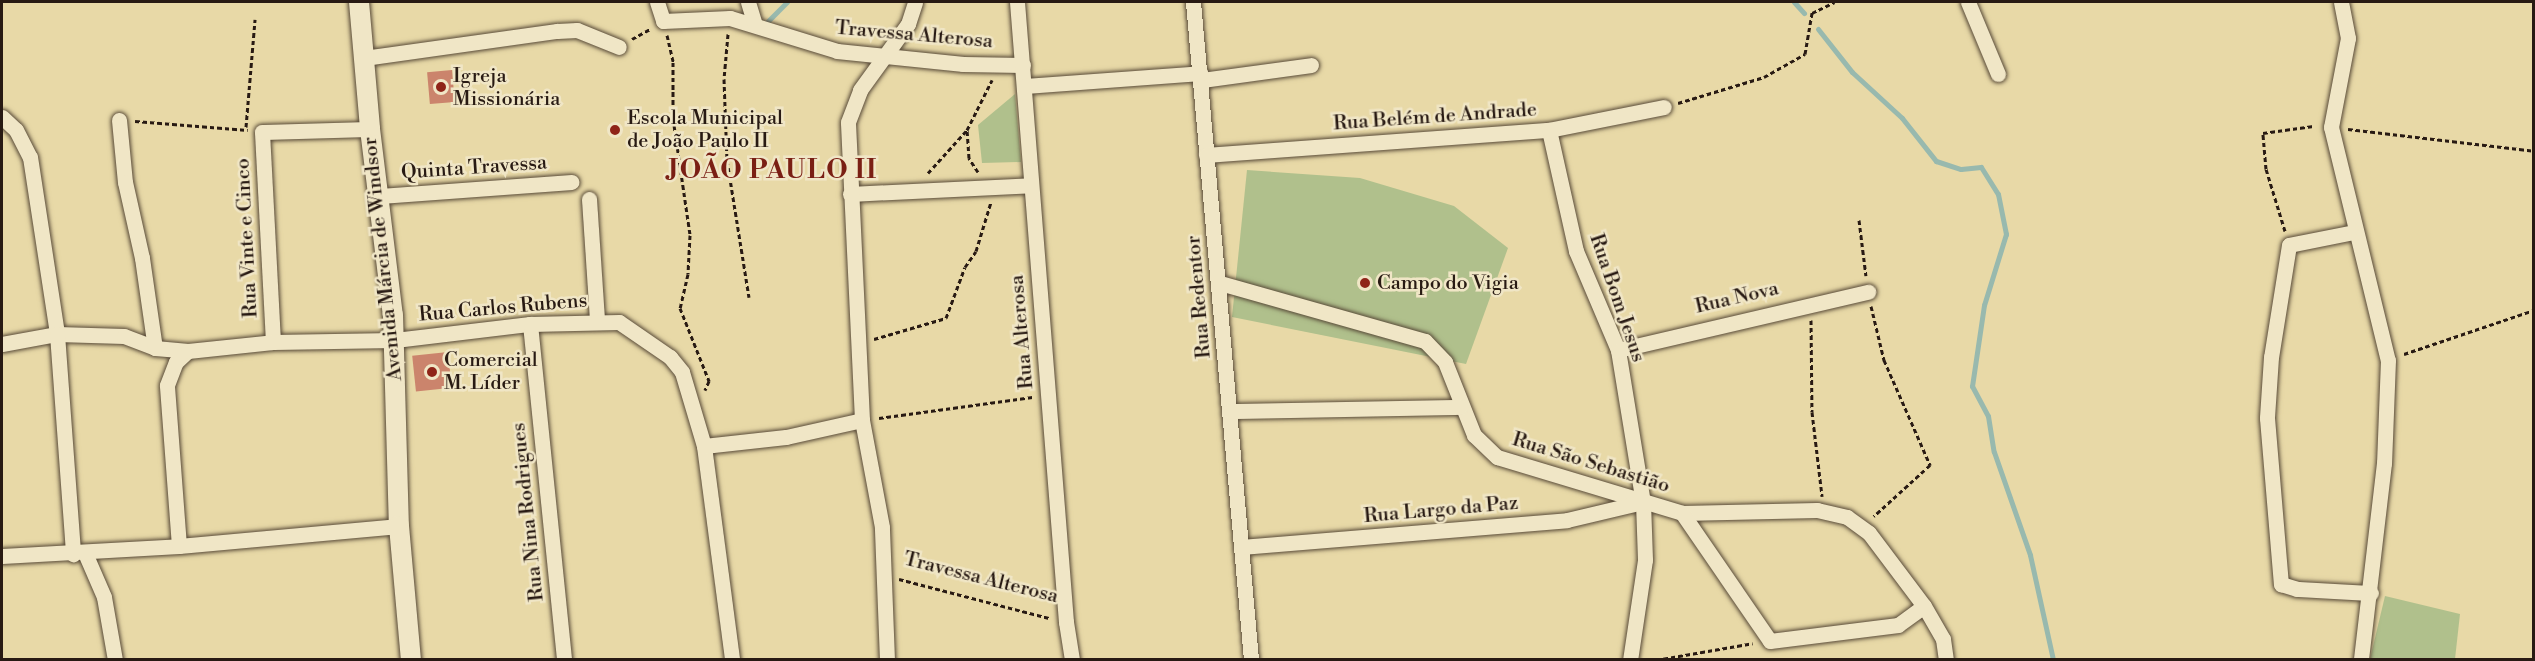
<!DOCTYPE html>
<html>
<head>
<meta charset="utf-8">
<style>
  body { margin:0 }
  #map { position:relative; width:2535px; height:661px; overflow:hidden; background:#e8d9a7; font-family:"Libre Bodoni",serif }
  div>[style] { position:absolute }
  .green>* { inset:0; background:#b0c08c }
  .stream>* { height:5px; margin:-2.5px; padding:0 2.5px; transform-origin:2.5px; border-radius:2.5px; background:#98b9ae }
  .building>* { inset:0; background:#cb846c; transform-origin:0 0 }
  .path>* { height:3px; margin-top:-1.5px; transform-origin:0; background:repeating-linear-gradient(90deg,#281a13 0 4.5px,transparent 0 7.5px) }
  .roads { filter:drop-shadow(0 0 2px #584a38) drop-shadow(0 0 2px #584a38) }
  .minor>* { height:15px; margin:-7.5px; padding:0 7.5px; transform-origin:7.5px; border-radius:7.5px; background:#f0e6c6 }
  .tertiary>* { height:20px; margin:-10px; padding:0 10px; transform-origin:10px; border-radius:10px; background:#f0e6c6 }
  .dots>* { width:16px; height:16px; translate:-50% -50%; box-sizing:border-box; border:3px solid #f0e6c6; border-radius:50% }
  span { translate:-50% -50%; white-space:nowrap; text-align:center; line-height:1.15; -webkit-text-stroke:5px #f0e6c6; paint-order:stroke }
  .street-label { font-size:20px; color:#281a13 }
  .poi-label { font-size:20px; color:#281a13 }
  .left { translate:0 -50%; text-align:left }
  .district-label { font-size:26px; color:#7a1f14; font-weight:700; letter-spacing:1.5px }
  .frame { position:absolute; inset:0; border:3px solid #281a13; pointer-events:none }
</style>
</head>
<body>
<div id="map">
  <div class="green">
    <i style="clip-path:polygon(1015px 94px,1021px 162px,982px 163px,978px 125px)"></i>
    <i style="clip-path:polygon(1247px 170px,1360px 178px,1454px 206px,1508px 248px,1466px 364px,1232px 317px)"></i>
    <i style="clip-path:polygon(2385px 596px,2460px 614px,2455px 659px,2370px 659px)"></i>
  </div>
  <div class="stream">
    <i style="left:1794px;top:2px;width:15px;rotate:48deg"></i>
    <i style="left:765px;top:24px;width:31px;rotate:-45deg"></i>
    <i style="left:1818px;top:29px;width:55px;rotate:51.7deg"></i>
    <i style="left:1852px;top:72px;width:68px;rotate:42.6deg"></i>
    <i style="left:1902px;top:118px;width:55px;rotate:51.7deg"></i>
    <i style="left:1936px;top:161px;width:26px;rotate:18deg"></i>
    <i style="left:1961px;top:169px;width:20px;rotate:-6deg"></i>
    <i style="left:1981px;top:167px;width:32px;rotate:58deg"></i>
    <i style="left:1998px;top:194px;width:41px;rotate:78.7deg"></i>
    <i style="left:2006px;top:234px;width:74px;rotate:107.2deg"></i>
    <i style="left:1984px;top:305px;width:82px;rotate:98.4deg"></i>
    <i style="left:1972px;top:386px;width:34px;rotate:62deg"></i>
    <i style="left:1988px;top:416px;width:36px;rotate:81deg"></i>
    <i style="left:1994px;top:452px;width:109px;rotate:70.7deg"></i>
    <i style="left:2030px;top:555px;width:107px;rotate:77.6deg"></i>
  </div>
  <div class="building">
    <i style="left:452px;top:70px;width:32px;height:25px;rotate:85deg"></i>
    <i style="left:448px;top:352px;width:36px;height:36px;rotate:84deg"></i>
  </div>
  <div class="path">
    <i style="left:728px;top:34px;width:45px;rotate:95.1deg"></i>
    <i style="left:724px;top:79px;width:81px;rotate:87.9deg"></i>
    <i style="left:727px;top:160px;width:139px;rotate:80.9deg"></i>
    <i style="left:667px;top:35px;width:28px;rotate:77deg"></i>
    <i style="left:673px;top:62px;width:56px;rotate:90deg"></i>
    <i style="left:673px;top:118px;width:118px;rotate:81.7deg"></i>
    <i style="left:690px;top:235px;width:39px;rotate:93deg"></i>
    <i style="left:688px;top:274px;width:35px;rotate:103deg"></i>
    <i style="left:680px;top:308px;width:79px;rotate:68.3deg"></i>
    <i style="left:709px;top:381px;width:10px;rotate:114deg"></i>
    <i style="left:632px;top:39px;width:21px;rotate:-29deg"></i>
    <i style="left:1678px;top:103px;width:90px;rotate:-16.8deg"></i>
    <i style="left:1764px;top:77px;width:47px;rotate:-29.3deg"></i>
    <i style="left:1805px;top:54px;width:42px;rotate:-80.3deg"></i>
    <i style="left:1812px;top:13px;width:25px;rotate:-26deg"></i>
    <i style="left:135px;top:121px;width:113px;rotate:4.6deg"></i>
    <i style="left:246px;top:127px;width:108px;rotate:-85.2deg"></i>
    <i style="left:2348px;top:129px;width:187px;rotate:6.7deg"></i>
    <i style="left:978px;top:172px;width:17px;rotate:-123deg"></i>
    <i style="left:969px;top:158px;width:28px;rotate:-94deg"></i>
    <i style="left:967px;top:130px;width:56px;rotate:-63.4deg"></i>
    <i style="left:928px;top:173px;width:58px;rotate:-47.8deg"></i>
    <i style="left:1859px;top:220px;width:56px;rotate:82.9deg"></i>
    <i style="left:2285px;top:231px;width:65px;rotate:-107deg"></i>
    <i style="left:2266px;top:169px;width:36px;rotate:-95deg"></i>
    <i style="left:2263px;top:133px;width:51px;rotate:-7.8deg"></i>
    <i style="left:1871px;top:306px;width:56px;rotate:76.5deg"></i>
    <i style="left:1884px;top:360px;width:115px;rotate:66.3deg"></i>
    <i style="left:1930px;top:465px;width:76px;rotate:137.7deg"></i>
    <i style="left:1811px;top:320px;width:92px;rotate:89.4deg"></i>
    <i style="left:1812px;top:412px;width:85px;rotate:83.2deg"></i>
    <i style="left:874px;top:339px;width:75px;rotate:-16.3deg"></i>
    <i style="left:946px;top:318px;width:54px;rotate:-69.6deg"></i>
    <i style="left:965px;top:267px;width:19px;rotate:-55deg"></i>
    <i style="left:976px;top:251px;width:51px;rotate:-73deg"></i>
    <i style="left:2404px;top:354px;width:137px;rotate:-18.7deg"></i>
    <i style="left:879px;top:418px;width:155px;rotate:-7.8deg"></i>
    <i style="left:899px;top:579px;width:155px;rotate:14.6deg"></i>
    <i style="left:1656px;top:660px;width:98px;rotate:-9.9deg"></i>
  </div>
  <div class="roads">
    <div class="minor">
      <i style="left:657px;top:2px;width:20px;rotate:72deg"></i>
      <i style="left:663px;top:21px;width:67px;rotate:-2.6deg"></i>
      <i style="left:730px;top:18px;width:112px;rotate:17.1deg"></i>
      <i style="left:837px;top:51px;width:127px;rotate:5.9deg"></i>
      <i style="left:963px;top:64px;width:60px;rotate:1deg"></i>
      <i style="left:748px;top:2px;width:24px;rotate:73deg"></i>
      <i style="left:1017px;top:2px;width:622px;rotate:85.48deg"></i>
      <i style="left:1066px;top:622px;width:38px;rotate:81deg"></i>
      <i style="left:1193px;top:2px;width:661px;rotate:84.96deg"></i>
      <i style="left:1968px;top:2px;width:78px;rotate:67.4deg"></i>
      <i style="left:2341px;top:2px;width:37px;rotate:79deg"></i>
      <i style="left:2348px;top:38px;width:91px;rotate:100.8deg"></i>
      <i style="left:2331px;top:127px;width:240px;rotate:76.3deg"></i>
      <i style="left:2388px;top:360px;width:103px;rotate:92.2deg"></i>
      <i style="left:2384px;top:463px;width:198px;rotate:96.7deg"></i>
      <i style="left:364px;top:58px;width:195px;rotate:-8deg"></i>
      <i style="left:557px;top:31px;width:20px;rotate:-3deg"></i>
      <i style="left:577px;top:30px;width:45px;rotate:22deg"></i>
      <i style="left:1202px;top:80px;width:110px;rotate:-7.8deg"></i>
      <i style="left:1025px;top:86px;width:176px;rotate:-4.2deg"></i>
      <i style="left:2px;top:117px;width:19px;rotate:43deg"></i>
      <i style="left:16px;top:130px;width:30px;rotate:63deg"></i>
      <i style="left:30px;top:157px;width:179px;rotate:81.3deg"></i>
      <i style="left:57px;top:334px;width:67px;rotate:1.7deg"></i>
      <i style="left:124px;top:336px;width:33px;rotate:21deg"></i>
      <i style="left:155px;top:348px;width:33px;rotate:5deg"></i>
      <i style="left:119px;top:120px;width:62px;rotate:84.5deg"></i>
      <i style="left:125px;top:182px;width:78px;rotate:77.4deg"></i>
      <i style="left:142px;top:258px;width:91px;rotate:81.8deg"></i>
      <i style="left:1549px;top:130px;width:124px;rotate:77.4deg"></i>
      <i style="left:1576px;top:251px;width:108px;rotate:67deg"></i>
      <i style="left:1618px;top:350px;width:154px;rotate:80.7deg"></i>
      <i style="left:1643px;top:502px;width:58px;rotate:88deg"></i>
      <i style="left:1645px;top:560px;width:101px;rotate:98.5deg"></i>
      <i style="left:1206px;top:155px;width:344px;rotate:-4.2deg"></i>
      <i style="left:1549px;top:130px;width:117px;rotate:-11.3deg"></i>
      <i style="left:850px;top:194px;width:181px;rotate:-2.8deg"></i>
      <i style="left:380px;top:196px;width:192px;rotate:-4.2deg"></i>
      <i style="left:589px;top:199px;width:122px;rotate:86.2deg"></i>
      <i style="left:2354px;top:232px;width:66px;rotate:168.7deg"></i>
      <i style="left:2289px;top:245px;width:113px;rotate:99.1deg"></i>
      <i style="left:2271px;top:357px;width:61px;rotate:93.8deg"></i>
      <i style="left:2267px;top:418px;width:167px;rotate:85.2deg"></i>
      <i style="left:2281px;top:584px;width:17px;rotate:17deg"></i>
      <i style="left:2297px;top:589px;width:74px;rotate:3.1deg"></i>
      <i style="left:1220px;top:283px;width:213px;rotate:15.8deg"></i>
      <i style="left:1425px;top:341px;width:29px;rotate:46deg"></i>
      <i style="left:1445px;top:362px;width:79px;rotate:68.3deg"></i>
      <i style="left:1474px;top:435px;width:32px;rotate:44deg"></i>
      <i style="left:1497px;top:457px;width:193px;rotate:16.8deg"></i>
      <i style="left:1682px;top:513px;width:135px;rotate:-1.3deg"></i>
      <i style="left:1817px;top:510px;width:31px;rotate:13deg"></i>
      <i style="left:1847px;top:517px;width:27px;rotate:36deg"></i>
      <i style="left:1869px;top:533px;width:91px;rotate:53deg"></i>
      <i style="left:1924px;top:606px;width:38px;rotate:60deg"></i>
      <i style="left:1943px;top:639px;width:21px;rotate:82deg"></i>
      <i style="left:530px;top:324px;width:338px;rotate:84.2deg"></i>
      <i style="left:273px;top:342px;width:210px;rotate:-93deg"></i>
      <i style="left:262px;top:132px;width:108px;rotate:-1.6deg"></i>
      <i style="left:2px;top:344px;width:56px;rotate:-10.3deg"></i>
      <i style="left:57px;top:334px;width:221px;rotate:85.8deg"></i>
      <i style="left:1618px;top:350px;width:257px;rotate:-13.1deg"></i>
      <i style="left:1230px;top:411px;width:230px;rotate:-1deg"></i>
      <i style="left:704px;top:446px;width:216px;rotate:82.5deg"></i>
      <i style="left:1682px;top:513px;width:155px;rotate:55.5deg"></i>
      <i style="left:1770px;top:641px;width:129px;rotate:-7.1deg"></i>
      <i style="left:1898px;top:625px;width:32px;rotate:-36deg"></i>
      <i style="left:179px;top:546px;width:161px;rotate:-94.3deg"></i>
      <i style="left:167px;top:385px;width:25px;rotate:-69deg"></i>
      <i style="left:176px;top:362px;width:16px;rotate:-43deg"></i>
      <i style="left:188px;top:351px;width:85px;rotate:-6deg"></i>
      <i style="left:273px;top:342px;width:122px;rotate:-0.9deg"></i>
      <i style="left:395px;top:340px;width:136px;rotate:-6.8deg"></i>
      <i style="left:530px;top:324px;width:89px;rotate:-1.3deg"></i>
      <i style="left:619px;top:322px;width:62px;rotate:34.5deg"></i>
      <i style="left:670px;top:357px;width:19px;rotate:51deg"></i>
      <i style="left:682px;top:372px;width:77px;rotate:73.4deg"></i>
      <i style="left:704px;top:446px;width:82px;rotate:-6.3deg"></i>
      <i style="left:786px;top:437px;width:78px;rotate:-12.6deg"></i>
      <i style="left:1241px;top:547px;width:327px;rotate:-4.7deg"></i>
      <i style="left:1567px;top:520px;width:78px;rotate:-13.3deg"></i>
      <i style="left:85px;top:553px;width:48px;rotate:66.6deg"></i>
      <i style="left:104px;top:597px;width:64px;rotate:80.1deg"></i>
      <i style="left:2px;top:556px;width:177px;rotate:-3.2deg"></i>
      <i style="left:179px;top:546px;width:221px;rotate:-5.2deg"></i>
      <i style="left:887px;top:660px;width:133px;rotate:-92.2deg"></i>
      <i style="left:882px;top:527px;width:109px;rotate:-100.6deg"></i>
      <i style="left:862px;top:420px;width:298px;rotate:-92.7deg"></i>
      <i style="left:848px;top:122px;width:34px;rotate:-69deg"></i>
      <i style="left:860px;top:90px;width:82px;rotate:-54deg"></i>
      <i style="left:908px;top:24px;width:23px;rotate:-72deg"></i>
    </div>
    <div class="tertiary">
      <i style="left:359px;top:2px;width:127px;rotate:85deg"></i>
      <i style="left:370px;top:129px;width:187px;rotate:83deg"></i>
      <i style="left:393px;top:315px;width:211px;rotate:88.4deg"></i>
      <i style="left:399px;top:526px;width:135px;rotate:84.9deg"></i>
    </div>
  </div>
  <div class="dots">
    <i style="left:441px;top:87px;background:#8f2418"></i>
    <i style="left:615px;top:130px;background:#8f2418"></i>
    <i style="left:1365px;top:283px;background:#8f2418"></i>
    <i style="left:432px;top:372px;background:#8f2418"></i>
  </div>
  <div class="street-label">
    <span style="left:914px;top:35px;rotate:5deg">Travessa Alterosa</span>
    <span style="left:1435px;top:117px;rotate:-4deg">Rua Belém de Andrade</span>
    <span style="left:474px;top:168px;rotate:-4deg">Quinta Travessa</span>
    <span style="left:247px;top:238px;rotate:-93deg">Rua Vinte e Cinco</span>
    <span style="left:383px;top:259px;rotate:-96deg">Avenida Márcia de Windsor</span>
    <span style="left:1199px;top:297px;rotate:-95deg">Rua Redentor</span>
    <span style="left:1617px;top:298px;rotate:71deg">Rua Bom Jesus</span>
    <span style="left:1737px;top:298px;rotate:-13deg">Rua Nova</span>
    <span style="left:503px;top:308px;rotate:-5deg">Rua Carlos Rubens</span>
    <span style="left:1022px;top:332px;rotate:-95deg">Rua Alterosa</span>
    <span style="left:1591px;top:463px;rotate:17deg">Rua São Sebastião</span>
    <span style="left:1441px;top:510px;rotate:-5deg">Rua Largo da Paz</span>
    <span style="left:528px;top:512px;rotate:-96deg">Rua Nina Rodrigues</span>
    <span style="left:981px;top:578px;rotate:14deg">Travessa Alterosa</span>
  </div>
  <div class="poi-label">
    <span class="left" style="left:453px;top:88px">Igreja<br>Missionária</span>
    <span class="left" style="left:627px;top:130px">Escola Municipal<br>de João Paulo II</span>
    <span class="left" style="left:1377px;top:283px">Campo do Vigia</span>
    <span class="left" style="left:444px;top:372px">Comercial<br>M. Líder</span>
  </div>
  <div class="district-label">
    <span style="left:773px;top:171px">JOÃO PAULO II</span>
  </div>
  <div class="frame"></div>
</div>
</body>
</html>
